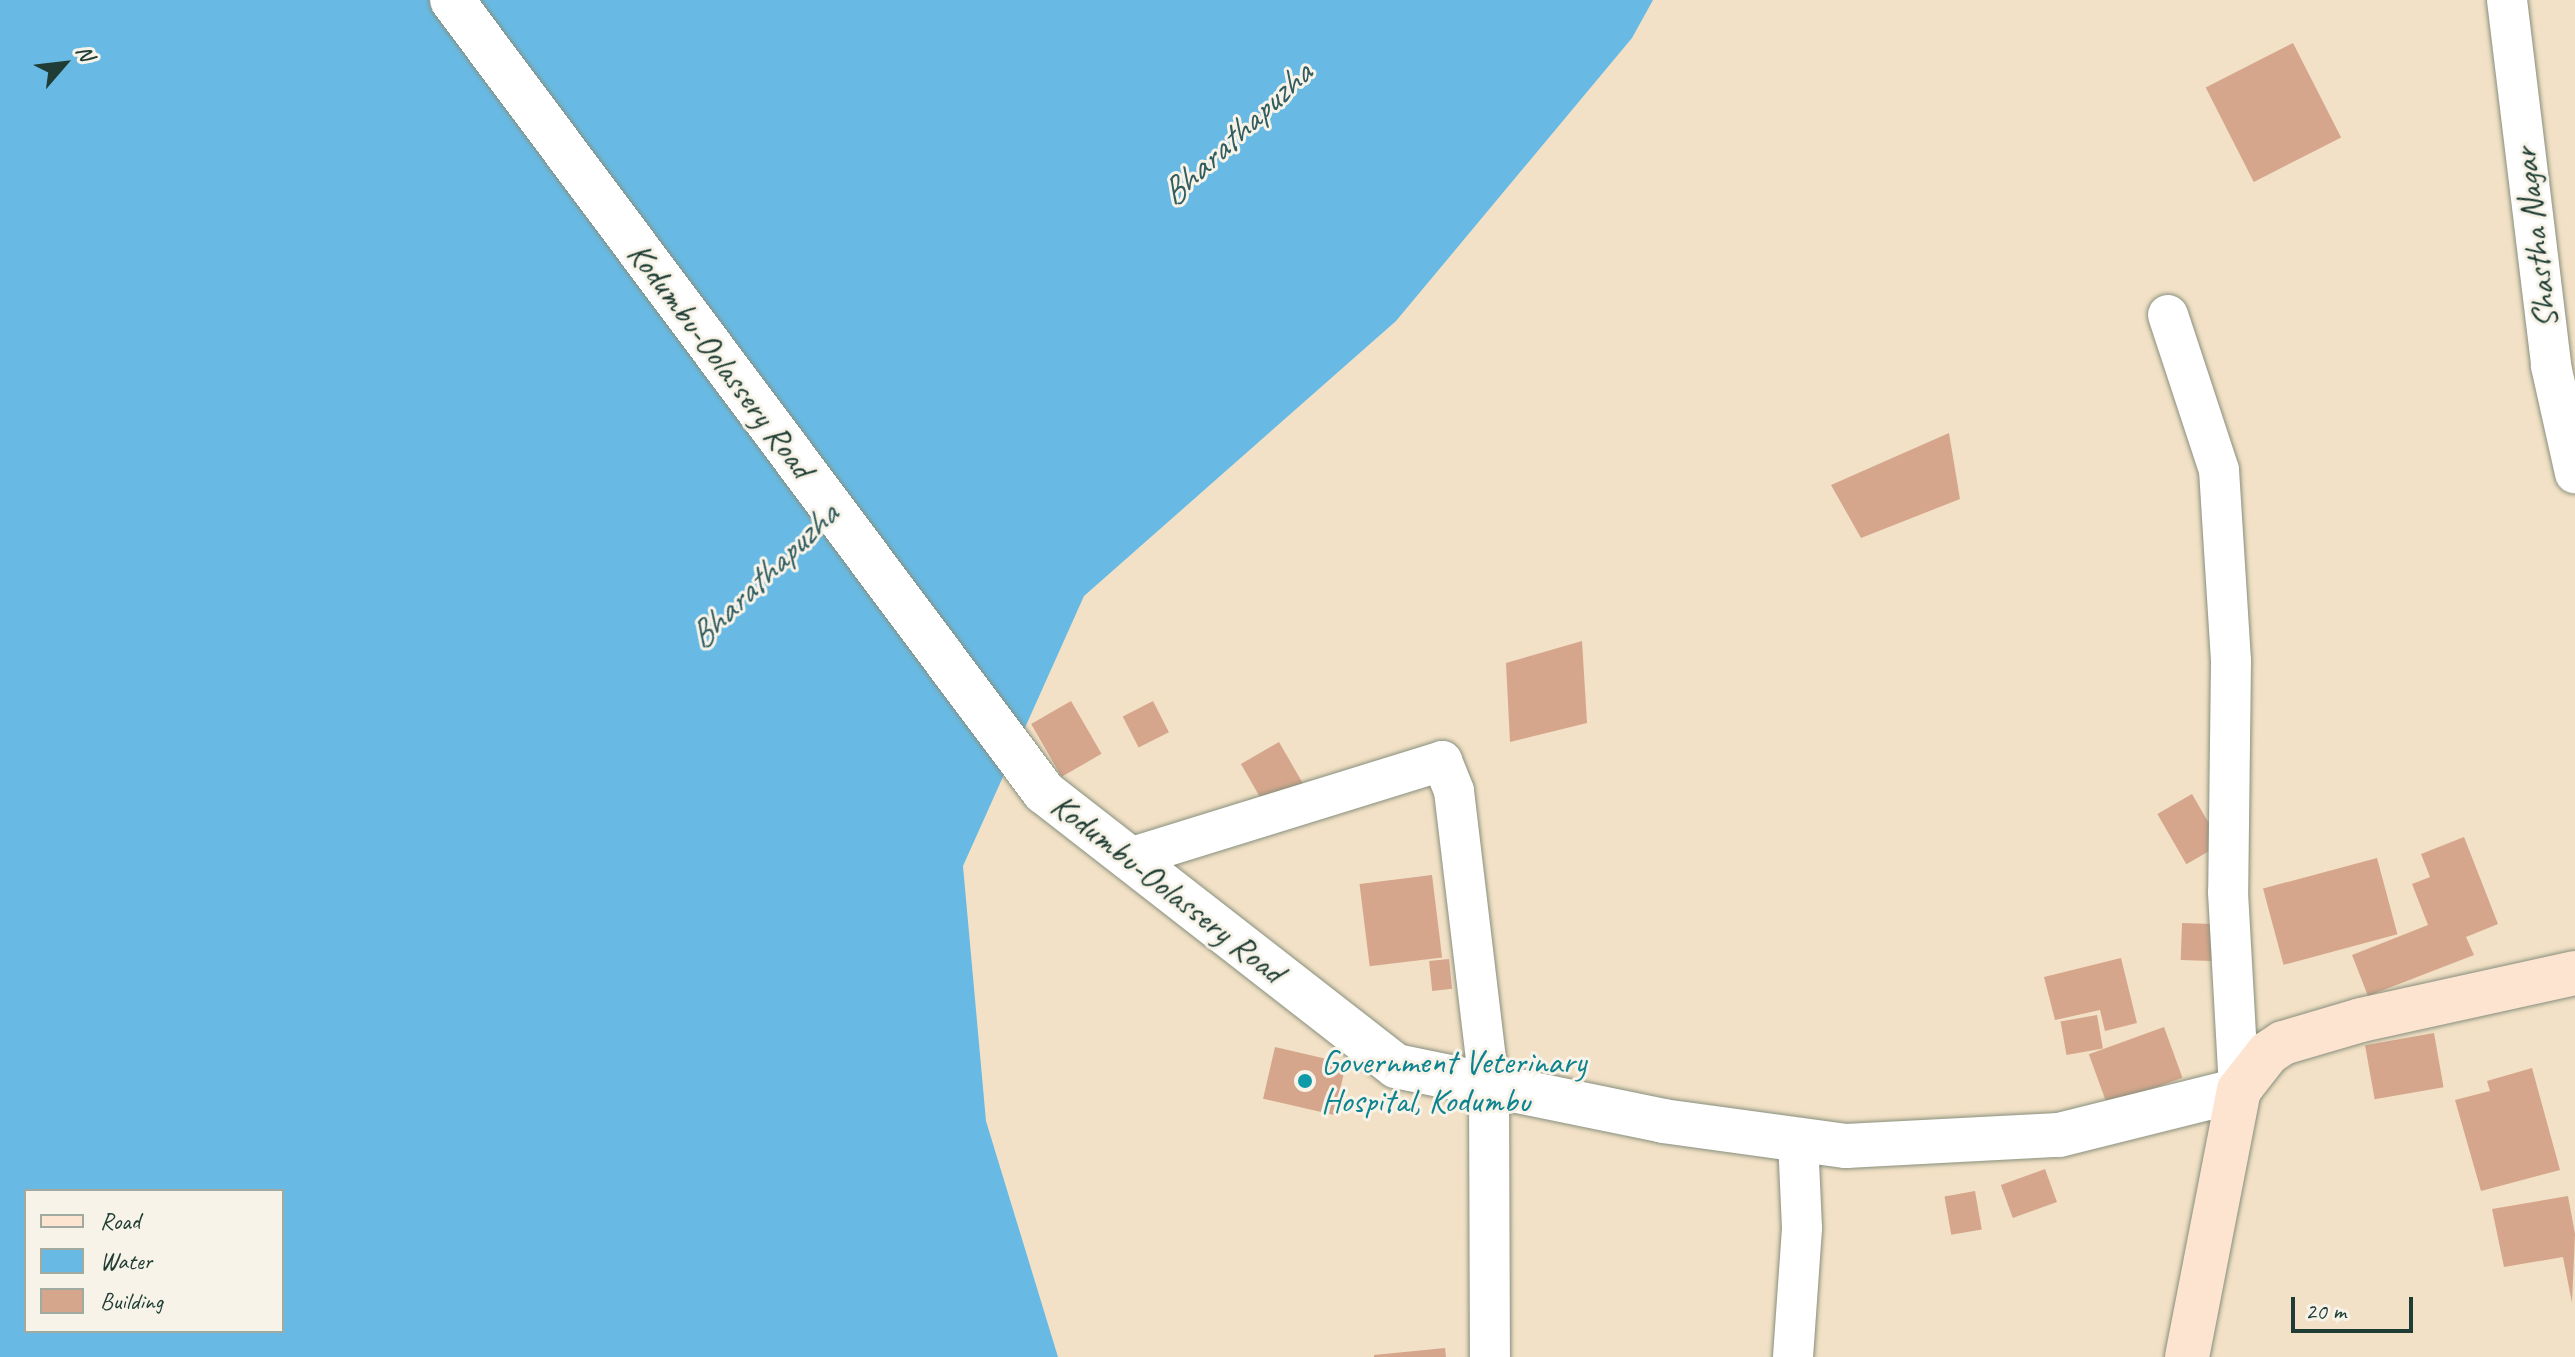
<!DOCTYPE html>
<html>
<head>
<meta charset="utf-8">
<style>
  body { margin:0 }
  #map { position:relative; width:2575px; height:1357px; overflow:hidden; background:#f2e1c6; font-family:Caveat,sans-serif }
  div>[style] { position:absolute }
  .water>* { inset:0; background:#68bae4 }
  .building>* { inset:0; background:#d5a68c; transform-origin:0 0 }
  .roads { filter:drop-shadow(0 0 2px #888f7d) drop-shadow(0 0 2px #888f7d) }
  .minor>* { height:40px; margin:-20px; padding:0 20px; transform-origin:20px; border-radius:20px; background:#fff }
  .tertiary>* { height:44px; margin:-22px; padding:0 22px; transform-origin:22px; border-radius:22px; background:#fff }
  .secondary>* { height:44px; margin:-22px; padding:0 22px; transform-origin:22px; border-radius:22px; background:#fde4d1 }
  .dots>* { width:22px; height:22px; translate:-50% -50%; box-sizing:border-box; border:4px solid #f7f3e8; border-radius:50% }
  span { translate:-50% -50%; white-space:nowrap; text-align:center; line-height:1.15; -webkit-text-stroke:6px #f7f3e8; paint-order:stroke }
  .street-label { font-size:34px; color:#1f3d34 }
  .culture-label { font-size:34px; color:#0d838f }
  .left { translate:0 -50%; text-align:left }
  .water-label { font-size:36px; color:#315c60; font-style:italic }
  .legend { position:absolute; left:24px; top:1189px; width:260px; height:144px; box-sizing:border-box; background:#f7f3e8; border:2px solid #a1aaa0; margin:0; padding:10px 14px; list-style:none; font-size:24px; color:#1f3d34 }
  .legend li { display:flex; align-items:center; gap:16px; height:40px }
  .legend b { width:40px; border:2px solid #a1aaa0 }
  .north { position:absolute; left:24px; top:24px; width:80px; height:80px; -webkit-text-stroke:6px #f7f3e8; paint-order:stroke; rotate:62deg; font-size:22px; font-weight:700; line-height:32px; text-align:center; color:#1f3d34 }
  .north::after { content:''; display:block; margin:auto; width:28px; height:36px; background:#1f3d34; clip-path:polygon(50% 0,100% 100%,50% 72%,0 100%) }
  .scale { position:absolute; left:2291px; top:1297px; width:122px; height:36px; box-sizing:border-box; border:4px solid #1f3d34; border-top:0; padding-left:10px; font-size:24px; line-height:28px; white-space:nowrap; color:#1f3d34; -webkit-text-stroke:6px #f7f3e8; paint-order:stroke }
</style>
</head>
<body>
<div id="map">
  <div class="water">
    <i style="clip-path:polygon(evenodd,0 0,1653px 0,1632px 38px,1396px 321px,1084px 596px,963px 866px,986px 1121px,1058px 1357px,0 1357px,0 0,26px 1191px,282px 1191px,282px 1331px,26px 1331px,26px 1191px)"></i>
  </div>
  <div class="building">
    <i style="left:2293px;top:43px;width:106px;height:98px;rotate:63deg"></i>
    <i style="clip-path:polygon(1949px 433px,1960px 499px,1861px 538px,1831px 485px)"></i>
    <i style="clip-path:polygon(1582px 641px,1587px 723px,1510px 742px,1506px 663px)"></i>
    <i style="left:1071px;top:701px;width:61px;height:46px;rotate:60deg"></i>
    <i style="left:1153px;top:701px;width:35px;height:34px;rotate:63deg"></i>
    <i style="left:1279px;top:742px;width:52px;height:44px;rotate:60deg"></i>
    <i style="left:2192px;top:794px;width:58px;height:40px;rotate:60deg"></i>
    <i style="clip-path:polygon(2464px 837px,2498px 924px,2466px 937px,2474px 955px,2368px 996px,2352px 955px,2428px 925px,2412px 884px,2430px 877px,2421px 854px)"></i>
    <i style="left:2377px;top:858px;width:79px;height:118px;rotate:75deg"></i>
    <i style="left:1432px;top:875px;width:83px;height:73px;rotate:83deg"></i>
    <i style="left:2182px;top:923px;width:38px;height:37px;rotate:2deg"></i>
    <i style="clip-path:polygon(2121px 958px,2137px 1023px,2105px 1031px,2100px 1010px,2055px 1020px,2044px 977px)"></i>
    <i style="left:1449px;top:959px;width:30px;height:20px;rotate:84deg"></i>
    <i style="left:2097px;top:1015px;width:34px;height:37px;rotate:80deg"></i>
    <i style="left:2164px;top:1027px;width:54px;height:80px;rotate:70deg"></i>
    <i style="left:2434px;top:1033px;width:55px;height:70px;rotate:80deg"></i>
    <i style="left:1275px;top:1047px;width:73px;height:53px;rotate:13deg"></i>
    <i style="clip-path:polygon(2532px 1068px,2560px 1170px,2481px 1191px,2455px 1100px,2490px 1091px,2487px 1081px)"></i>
    <i style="left:2045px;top:1169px;width:35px;height:47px;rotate:70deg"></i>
    <i style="left:1975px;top:1191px;width:39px;height:31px;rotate:80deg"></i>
    <i style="clip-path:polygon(2568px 1196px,2575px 1234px,2572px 1303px,2563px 1257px,2504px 1267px,2492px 1209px)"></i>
    <i style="clip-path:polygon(1445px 1348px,1446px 1357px,1374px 1357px,1374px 1355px)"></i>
  </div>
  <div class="roads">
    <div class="minor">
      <i style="left:2507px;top:0;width:369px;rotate:83.1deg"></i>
      <i style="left:2551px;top:366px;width:110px;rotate:77.4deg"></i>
      <i style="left:2168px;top:315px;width:163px;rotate:71.8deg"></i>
      <i style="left:2219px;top:470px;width:191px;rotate:86.4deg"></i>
      <i style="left:2231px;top:661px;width:231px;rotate:90.7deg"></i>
      <i style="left:2228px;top:892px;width:198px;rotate:86.8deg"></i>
      <i style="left:1129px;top:858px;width:328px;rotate:-17.2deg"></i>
      <i style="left:1442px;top:761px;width:32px;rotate:68deg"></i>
      <i style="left:1454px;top:791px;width:296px;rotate:83.2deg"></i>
      <i style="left:1489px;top:1085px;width:272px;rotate:89.8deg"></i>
      <i style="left:1793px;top:1357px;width:129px;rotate:-86deg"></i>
      <i style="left:1802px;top:1228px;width:88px;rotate:-92.6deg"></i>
    </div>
    <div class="tertiary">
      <i style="left:452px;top:0;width:989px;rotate:53.22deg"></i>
      <i style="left:1044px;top:792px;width:446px;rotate:37.9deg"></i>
      <i style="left:1396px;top:1066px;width:273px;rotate:11.6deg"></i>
      <i style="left:1663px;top:1121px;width:185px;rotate:7.8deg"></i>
      <i style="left:1846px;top:1146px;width:213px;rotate:-3deg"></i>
      <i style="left:2059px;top:1135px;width:186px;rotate:-14deg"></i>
    </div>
    <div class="secondary">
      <i style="left:2187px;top:1357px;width:272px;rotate:-79deg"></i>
      <i style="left:2239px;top:1090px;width:47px;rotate:-51.9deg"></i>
      <i style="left:2268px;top:1053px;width:18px;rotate:-34deg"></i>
      <i style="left:2283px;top:1043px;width:81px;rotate:-16.4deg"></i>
      <i style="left:2361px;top:1020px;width:219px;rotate:-12.4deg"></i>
    </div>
  </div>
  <div class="dots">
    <i style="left:1305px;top:1081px;background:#0f9aa8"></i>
  </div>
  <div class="street-label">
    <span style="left:2535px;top:238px;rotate:-97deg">Shastha Nagar</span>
    <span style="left:721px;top:360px;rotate:53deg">Kodumbu-Oolassery Road</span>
    <span style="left:1168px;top:888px;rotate:38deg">Kodumbu-Oolassery Road</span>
  </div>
  <div class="culture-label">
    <span class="left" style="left:1321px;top:1081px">Government Veterinary<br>Hospital, Kodumbu</span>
  </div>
  <div class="water-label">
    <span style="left:1236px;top:134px;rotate:-43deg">Bharathapuzha</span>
    <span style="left:763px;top:576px;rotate:-44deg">Bharathapuzha</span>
  </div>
  <ul class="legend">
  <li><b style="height:10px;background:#fde4d1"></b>Road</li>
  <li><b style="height:22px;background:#68bae4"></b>Water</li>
  <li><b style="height:22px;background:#d5a68c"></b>Building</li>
  </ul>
  <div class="north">N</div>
  <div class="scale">20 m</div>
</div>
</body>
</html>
